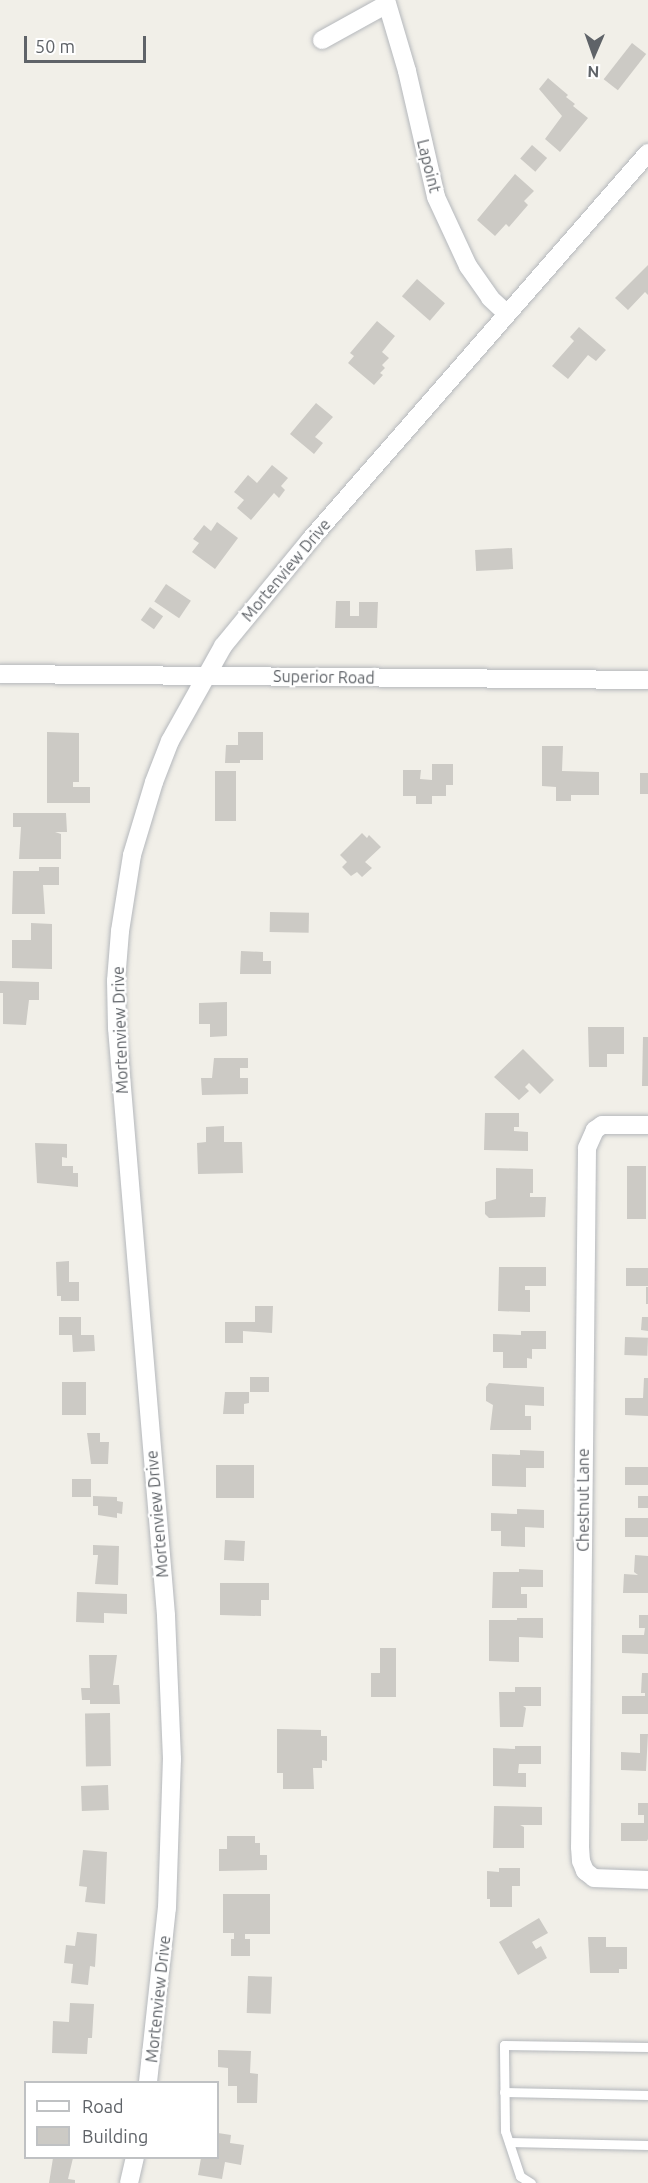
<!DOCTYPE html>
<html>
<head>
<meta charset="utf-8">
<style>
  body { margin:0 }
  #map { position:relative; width:648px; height:2183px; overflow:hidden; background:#f1efe8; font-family:Ubuntu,sans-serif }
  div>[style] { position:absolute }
  .building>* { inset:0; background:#cccac5; transform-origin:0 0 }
  .roads { filter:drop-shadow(0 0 2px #b5b8bc) drop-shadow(0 0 2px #b5b8bc) }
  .service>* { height:9px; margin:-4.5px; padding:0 4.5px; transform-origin:4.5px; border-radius:4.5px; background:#fff }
  .minor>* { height:18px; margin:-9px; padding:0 9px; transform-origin:9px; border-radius:9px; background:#fff }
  span { translate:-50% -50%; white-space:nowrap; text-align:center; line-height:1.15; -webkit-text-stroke:4.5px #fff; paint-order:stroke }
  .street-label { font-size:16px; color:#5f6368 }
  .legend { position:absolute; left:24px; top:2081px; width:195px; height:78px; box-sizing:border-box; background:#fff; border:2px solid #bfc1c3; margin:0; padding:8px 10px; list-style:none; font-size:18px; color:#5f6368 }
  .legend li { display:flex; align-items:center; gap:12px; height:30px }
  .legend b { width:30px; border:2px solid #bfc1c3 }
  .north { position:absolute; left:564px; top:24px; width:60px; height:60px; -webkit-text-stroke:4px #fff; paint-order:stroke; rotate:182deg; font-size:16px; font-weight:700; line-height:24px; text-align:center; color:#5f6368 }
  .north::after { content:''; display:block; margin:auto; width:21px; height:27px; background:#5f6368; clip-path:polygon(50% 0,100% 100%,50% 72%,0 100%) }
  .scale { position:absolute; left:24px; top:36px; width:122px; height:27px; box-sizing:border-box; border:3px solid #5f6368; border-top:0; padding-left:8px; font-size:18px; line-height:21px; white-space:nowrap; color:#5f6368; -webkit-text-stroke:4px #fff; paint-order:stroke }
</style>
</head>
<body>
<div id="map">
  <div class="building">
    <i style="left:632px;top:43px;width:18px;height:46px;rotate:38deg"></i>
    <i style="clip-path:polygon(548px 78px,568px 95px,566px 97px,575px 104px,573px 106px,588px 118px,560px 152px,545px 139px,562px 116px,539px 89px)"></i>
    <i style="left:532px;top:145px;width:20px;height:18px;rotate:41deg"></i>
    <i style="clip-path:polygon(515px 174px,534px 191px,524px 201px,528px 205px,509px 227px,506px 224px,495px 236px,477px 220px)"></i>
    <i style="clip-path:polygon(648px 265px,648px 295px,645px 292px,628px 310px,615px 298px)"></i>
    <i style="left:417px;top:279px;width:37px;height:23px;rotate:41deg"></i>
    <i style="clip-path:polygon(377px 321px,395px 336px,382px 352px,389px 358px,382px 365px,385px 368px,380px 373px,383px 375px,374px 385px,348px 363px,354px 356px,350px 353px)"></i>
    <i style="clip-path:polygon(579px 327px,606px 350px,596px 361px,588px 355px,568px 379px,552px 366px,574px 341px,570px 337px)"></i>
    <i style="clip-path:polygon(316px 403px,333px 417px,315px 437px,323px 443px,314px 454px,290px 434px)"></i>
    <i style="clip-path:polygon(272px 465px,288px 478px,281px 486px,285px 490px,279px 498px,274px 493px,251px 520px,237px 508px,244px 500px,234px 492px,248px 475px,257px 483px)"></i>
    <i style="clip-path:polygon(217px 522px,238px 538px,215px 569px,192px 552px,199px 543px,193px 539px,204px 525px,211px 531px)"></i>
    <i style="left:512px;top:548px;width:21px;height:37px;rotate:87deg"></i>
    <i style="left:166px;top:584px;width:30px;height:21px;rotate:34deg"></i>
    <i style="clip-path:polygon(336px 601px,350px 601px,350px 616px,359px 616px,359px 602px,378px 602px,377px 628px,335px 628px)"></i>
    <i style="left:150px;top:607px;width:16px;height:16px;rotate:35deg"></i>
    <i style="clip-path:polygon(47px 732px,79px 733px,79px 782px,73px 782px,73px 787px,90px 787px,90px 803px,47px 803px)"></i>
    <i style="clip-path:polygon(238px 732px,263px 732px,263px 760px,240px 760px,240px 763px,225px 763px,226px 745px,238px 745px)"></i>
    <i style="clip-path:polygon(542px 746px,563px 746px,562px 771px,599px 772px,599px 795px,571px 795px,571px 801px,556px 801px,556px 787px,542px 786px)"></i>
    <i style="clip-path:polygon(432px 764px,453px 764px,453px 785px,446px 785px,446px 796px,432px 796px,432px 804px,416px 804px,416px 796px,403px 796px,403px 770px,421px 770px,420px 779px,432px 780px)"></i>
    <i style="left:215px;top:771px;width:21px;height:50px"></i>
    <i style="left:640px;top:773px;width:8px;height:21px"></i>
    <i style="clip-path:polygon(13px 813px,66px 813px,67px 832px,55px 832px,61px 834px,61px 859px,19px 859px,21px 827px,13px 827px)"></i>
    <i style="clip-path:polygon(362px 833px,367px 838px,369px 835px,381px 847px,365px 862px,372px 868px,362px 877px,357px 872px,351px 876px,342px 867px,347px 862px,340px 855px)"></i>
    <i style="clip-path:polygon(39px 867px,59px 867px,59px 885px,43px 885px,45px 914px,12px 914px,13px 871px,39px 871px)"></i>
    <i style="left:270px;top:912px;width:39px;height:20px;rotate:1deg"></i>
    <i style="clip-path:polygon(31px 923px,52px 924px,52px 969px,12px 968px,12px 940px,31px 940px)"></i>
    <i style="clip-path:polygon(241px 951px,263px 952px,263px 961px,271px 961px,271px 974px,240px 974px)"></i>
    <i style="clip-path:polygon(0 981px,39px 982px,39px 1000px,29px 1000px,26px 1025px,3px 1024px,3px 993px,0 993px)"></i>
    <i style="clip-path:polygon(227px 1002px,227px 1036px,210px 1037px,210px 1024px,199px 1024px,199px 1003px)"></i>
    <i style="clip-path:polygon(588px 1027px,624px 1027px,624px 1054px,607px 1054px,607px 1067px,589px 1067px)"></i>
    <i style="clip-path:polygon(643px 1037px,648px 1037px,648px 1086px,642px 1086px)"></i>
    <i style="clip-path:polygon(523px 1049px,554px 1080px,540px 1094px,529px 1083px,525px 1087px,529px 1091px,519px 1100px,494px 1077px)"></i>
    <i style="clip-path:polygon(214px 1058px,248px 1058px,248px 1068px,240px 1068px,240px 1078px,248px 1078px,248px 1094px,202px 1095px,201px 1078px,212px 1078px)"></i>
    <i style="clip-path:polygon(485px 1113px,519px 1113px,519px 1127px,514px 1127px,514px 1131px,528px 1132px,528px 1151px,484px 1150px)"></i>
    <i style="clip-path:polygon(224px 1126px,224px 1142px,242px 1142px,243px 1173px,198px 1174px,197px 1143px,206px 1142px,206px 1127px)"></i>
    <i style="clip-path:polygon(35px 1143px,67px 1144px,67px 1158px,62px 1157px,62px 1166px,73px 1166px,73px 1173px,78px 1173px,78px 1187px,37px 1183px)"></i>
    <i style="left:627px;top:1166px;width:19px;height:53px"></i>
    <i style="clip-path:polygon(496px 1168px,533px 1169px,533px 1193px,530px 1193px,530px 1197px,546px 1197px,545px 1217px,489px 1218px,485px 1214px,485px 1202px,496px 1199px)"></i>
    <i style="clip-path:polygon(69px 1261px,69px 1282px,79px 1282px,79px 1301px,61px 1301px,61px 1296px,57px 1296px,56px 1262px)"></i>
    <i style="clip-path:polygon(499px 1267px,546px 1267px,546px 1286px,525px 1286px,525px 1290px,530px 1290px,530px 1312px,498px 1311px)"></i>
    <i style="left:626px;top:1268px;width:22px;height:18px"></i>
    <i style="left:646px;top:1287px;width:2px;height:17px"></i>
    <i style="clip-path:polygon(255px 1306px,273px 1306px,272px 1333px,243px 1331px,243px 1343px,225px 1343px,225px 1322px,255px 1322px)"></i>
    <i style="clip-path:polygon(59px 1317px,81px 1317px,81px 1335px,94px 1335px,95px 1351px,73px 1352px,72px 1335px,59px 1335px)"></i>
    <i style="clip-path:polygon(642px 1317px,648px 1317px,648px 1331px,641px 1330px)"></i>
    <i style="clip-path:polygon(521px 1331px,546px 1331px,546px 1349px,532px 1349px,532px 1359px,527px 1358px,527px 1368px,503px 1368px,503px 1352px,493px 1352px,493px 1334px,521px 1335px)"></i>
    <i style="left:625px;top:1337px;width:23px;height:18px;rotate:2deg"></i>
    <i style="left:250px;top:1377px;width:19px;height:15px"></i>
    <i style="clip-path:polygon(644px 1378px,648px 1378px,648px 1416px,625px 1415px,625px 1398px,643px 1398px)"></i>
    <i style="left:62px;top:1382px;width:24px;height:33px"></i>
    <i style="clip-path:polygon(489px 1383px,544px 1387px,544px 1406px,525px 1405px,525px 1416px,531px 1416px,531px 1430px,490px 1430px,493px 1405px,486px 1401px,486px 1387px)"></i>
    <i style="clip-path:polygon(225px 1392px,249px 1392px,249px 1403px,244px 1404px,244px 1414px,223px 1414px)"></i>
    <i style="clip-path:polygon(87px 1433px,100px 1433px,100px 1442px,109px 1442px,108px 1464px,91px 1464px)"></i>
    <i style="clip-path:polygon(520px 1450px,544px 1451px,544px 1468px,526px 1468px,526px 1487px,492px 1486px,492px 1454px,520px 1455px)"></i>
    <i style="left:216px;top:1465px;width:38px;height:33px"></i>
    <i style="left:625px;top:1467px;width:23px;height:18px"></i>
    <i style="left:72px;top:1479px;width:19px;height:18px"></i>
    <i style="clip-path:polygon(93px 1496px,117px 1497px,117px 1501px,123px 1502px,122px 1514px,117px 1513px,117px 1518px,98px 1515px,98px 1506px,93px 1506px)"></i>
    <i style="left:638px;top:1496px;width:10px;height:12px"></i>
    <i style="clip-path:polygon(517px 1509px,544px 1510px,544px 1528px,525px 1527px,525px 1547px,501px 1546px,501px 1531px,491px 1531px,491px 1513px,517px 1514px)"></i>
    <i style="left:625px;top:1518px;width:23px;height:19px"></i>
    <i style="left:225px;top:1540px;width:20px;height:20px;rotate:3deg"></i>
    <i style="clip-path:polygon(93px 1545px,119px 1546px,118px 1585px,95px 1584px,98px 1555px,93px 1555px)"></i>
    <i style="clip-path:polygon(635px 1555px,648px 1556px,648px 1593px,623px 1593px,624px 1574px,638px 1575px,634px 1572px)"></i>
    <i style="clip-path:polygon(519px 1569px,543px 1570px,543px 1587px,521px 1587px,521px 1594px,527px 1594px,527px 1608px,492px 1608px,493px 1572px,519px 1572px)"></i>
    <i style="clip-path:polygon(220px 1583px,269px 1583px,269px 1600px,261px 1600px,261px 1616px,220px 1615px)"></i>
    <i style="clip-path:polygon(77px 1592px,127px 1594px,127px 1614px,104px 1613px,104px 1623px,76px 1622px)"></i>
    <i style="clip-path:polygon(639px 1615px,648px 1615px,648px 1654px,622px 1653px,622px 1635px,644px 1635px,645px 1628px,639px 1628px)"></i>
    <i style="clip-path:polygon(517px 1618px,543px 1618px,543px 1638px,519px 1637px,519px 1662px,489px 1661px,489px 1620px,517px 1620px)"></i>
    <i style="clip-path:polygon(380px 1648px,396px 1648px,396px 1697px,371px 1697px,371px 1673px,380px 1673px)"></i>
    <i style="clip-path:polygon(89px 1655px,117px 1655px,113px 1685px,119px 1685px,120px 1704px,90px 1704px,90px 1700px,82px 1700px,81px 1688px,90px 1688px)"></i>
    <i style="clip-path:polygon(642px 1673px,648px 1673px,648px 1714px,622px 1714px,622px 1696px,645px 1696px,645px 1693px,641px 1693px)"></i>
    <i style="clip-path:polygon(515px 1687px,541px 1687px,541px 1706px,523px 1706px,526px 1708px,523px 1727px,500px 1727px,499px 1692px,515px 1692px)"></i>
    <i style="left:110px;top:1713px;width:53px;height:25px;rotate:89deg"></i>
    <i style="clip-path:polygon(277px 1729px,321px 1730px,321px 1736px,327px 1736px,327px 1761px,322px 1760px,322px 1768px,313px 1768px,314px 1789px,283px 1789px,283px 1773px,277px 1773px)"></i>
    <i style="clip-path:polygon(640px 1734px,648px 1734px,646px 1771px,621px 1770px,621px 1752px,640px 1753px)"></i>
    <i style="clip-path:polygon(515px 1746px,541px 1746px,541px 1764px,519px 1764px,518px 1773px,526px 1773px,526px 1787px,493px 1786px,493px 1748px,515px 1749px)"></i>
    <i style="left:108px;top:1785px;width:25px;height:27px;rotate:88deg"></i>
    <i style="clip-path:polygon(638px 1803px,648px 1803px,648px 1839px,647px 1841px,621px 1841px,621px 1823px,644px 1823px,644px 1815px,638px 1815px)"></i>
    <i style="clip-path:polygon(494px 1806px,542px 1807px,542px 1825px,520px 1825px,524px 1827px,524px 1848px,493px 1848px)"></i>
    <i style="clip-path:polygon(227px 1836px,255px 1836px,255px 1843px,260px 1843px,260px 1855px,267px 1855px,267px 1870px,219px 1871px,219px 1849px,227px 1849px)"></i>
    <i style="clip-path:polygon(83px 1850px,107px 1852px,105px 1904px,85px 1902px,87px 1887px,79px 1886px)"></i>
    <i style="clip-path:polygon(499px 1868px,520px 1868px,520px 1886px,512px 1886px,512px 1907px,490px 1907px,490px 1899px,487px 1899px,487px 1871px,499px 1872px)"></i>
    <i style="clip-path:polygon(223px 1894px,270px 1894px,270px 1934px,245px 1934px,245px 1939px,250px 1939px,250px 1956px,231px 1956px,231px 1939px,234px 1939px,234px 1933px,223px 1933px)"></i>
    <i style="clip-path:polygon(539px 1918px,548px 1933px,532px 1942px,536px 1949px,541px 1946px,547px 1958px,518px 1975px,499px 1942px)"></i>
    <i style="clip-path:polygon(77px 1932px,97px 1934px,95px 1967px,90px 1966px,88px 1985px,71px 1983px,73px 1964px,64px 1963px,66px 1945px,75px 1946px)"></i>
    <i style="clip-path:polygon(588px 1937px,606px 1937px,606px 1947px,627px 1947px,627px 1969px,619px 1969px,619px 1973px,590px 1973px)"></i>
    <i style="left:248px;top:1976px;width:24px;height:37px;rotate:2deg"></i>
    <i style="clip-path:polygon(70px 2003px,94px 2004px,92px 2038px,88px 2038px,87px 2054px,52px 2053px,53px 2021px,69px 2022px)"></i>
    <i style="clip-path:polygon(218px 2050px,251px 2051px,250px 2073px,258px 2074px,257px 2103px,237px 2103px,237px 2086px,228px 2086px,228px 2068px,218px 2067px)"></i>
    <i style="clip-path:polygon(218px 2133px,231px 2135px,230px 2143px,244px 2145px,241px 2165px,225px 2162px,222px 2179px,198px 2175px,201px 2158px,218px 2158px)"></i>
    <i style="clip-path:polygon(53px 2158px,73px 2158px,68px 2179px,75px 2180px,75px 2183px,49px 2183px)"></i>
  </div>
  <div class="roads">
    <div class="service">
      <i style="left:504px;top:2092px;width:144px;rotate:1.2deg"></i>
      <i style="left:509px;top:2142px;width:139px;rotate:1.2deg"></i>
      <i style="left:531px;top:2183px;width:13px;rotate:-148deg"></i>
      <i style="left:520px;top:2176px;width:47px;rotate:-108.4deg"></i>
      <i style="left:505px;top:2131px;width:86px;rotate:-90.7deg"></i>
      <i style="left:504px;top:2045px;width:144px;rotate:0.8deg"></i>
    </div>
    <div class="minor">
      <i style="left:386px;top:0;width:74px;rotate:73.5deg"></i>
      <i style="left:407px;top:71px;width:129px;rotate:77deg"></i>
      <i style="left:436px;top:197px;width:76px;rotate:65.1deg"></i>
      <i style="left:468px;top:266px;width:39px;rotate:55deg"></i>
      <i style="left:490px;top:298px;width:23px;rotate:43deg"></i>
      <i style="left:322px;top:40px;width:74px;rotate:-29deg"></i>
      <i style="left:0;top:674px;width:648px;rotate:0.53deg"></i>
      <i style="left:648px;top:1125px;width:46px;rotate:180deg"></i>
      <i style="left:602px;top:1125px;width:9px;rotate:144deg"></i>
      <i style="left:595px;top:1130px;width:20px;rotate:114deg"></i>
      <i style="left:587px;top:1148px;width:699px;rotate:90.57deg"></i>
      <i style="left:580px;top:1847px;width:14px;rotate:86deg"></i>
      <i style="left:581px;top:1861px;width:11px;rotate:68deg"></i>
      <i style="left:585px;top:1871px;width:11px;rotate:38deg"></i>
      <i style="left:594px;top:1878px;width:54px;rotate:2.1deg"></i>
      <i style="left:148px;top:2082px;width:175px;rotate:-83.8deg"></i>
      <i style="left:167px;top:1908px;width:149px;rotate:-88.1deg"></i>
      <i style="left:172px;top:1759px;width:144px;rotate:-92.4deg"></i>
      <i style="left:166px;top:1615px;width:589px;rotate:-94.77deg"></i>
      <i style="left:117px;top:1028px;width:47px;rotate:-91.2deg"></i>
      <i style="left:116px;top:981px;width:50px;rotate:-85.4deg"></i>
      <i style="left:120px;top:931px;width:77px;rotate:-81deg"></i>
      <i style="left:132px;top:855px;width:76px;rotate:-73.2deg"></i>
      <i style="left:154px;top:782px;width:44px;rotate:-68.7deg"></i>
      <i style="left:170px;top:741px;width:109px;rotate:-60.8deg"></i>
      <i style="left:223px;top:646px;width:137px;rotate:-50.6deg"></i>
      <i style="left:310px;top:540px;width:514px;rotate:-48.87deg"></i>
      <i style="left:129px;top:2183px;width:26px;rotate:-77deg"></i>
    </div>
  </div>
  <div class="street-label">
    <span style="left:429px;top:166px;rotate:76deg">Lapoint</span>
    <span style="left:286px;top:570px;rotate:-50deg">Mortenview Drive</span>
    <span style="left:324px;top:677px;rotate:1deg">Superior Road</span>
    <span style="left:120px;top:1030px;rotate:-92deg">Mortenview Drive</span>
    <span style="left:583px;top:1500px;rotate:-90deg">Chestnut Lane</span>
    <span style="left:157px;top:1514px;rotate:-95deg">Mortenview Drive</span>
    <span style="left:158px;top:1999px;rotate:-84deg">Mortenview Drive</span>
  </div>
  <ul class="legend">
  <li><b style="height:8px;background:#fff"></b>Road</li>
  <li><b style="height:16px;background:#cccac5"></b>Building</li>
  </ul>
  <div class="north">N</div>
  <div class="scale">50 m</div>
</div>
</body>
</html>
